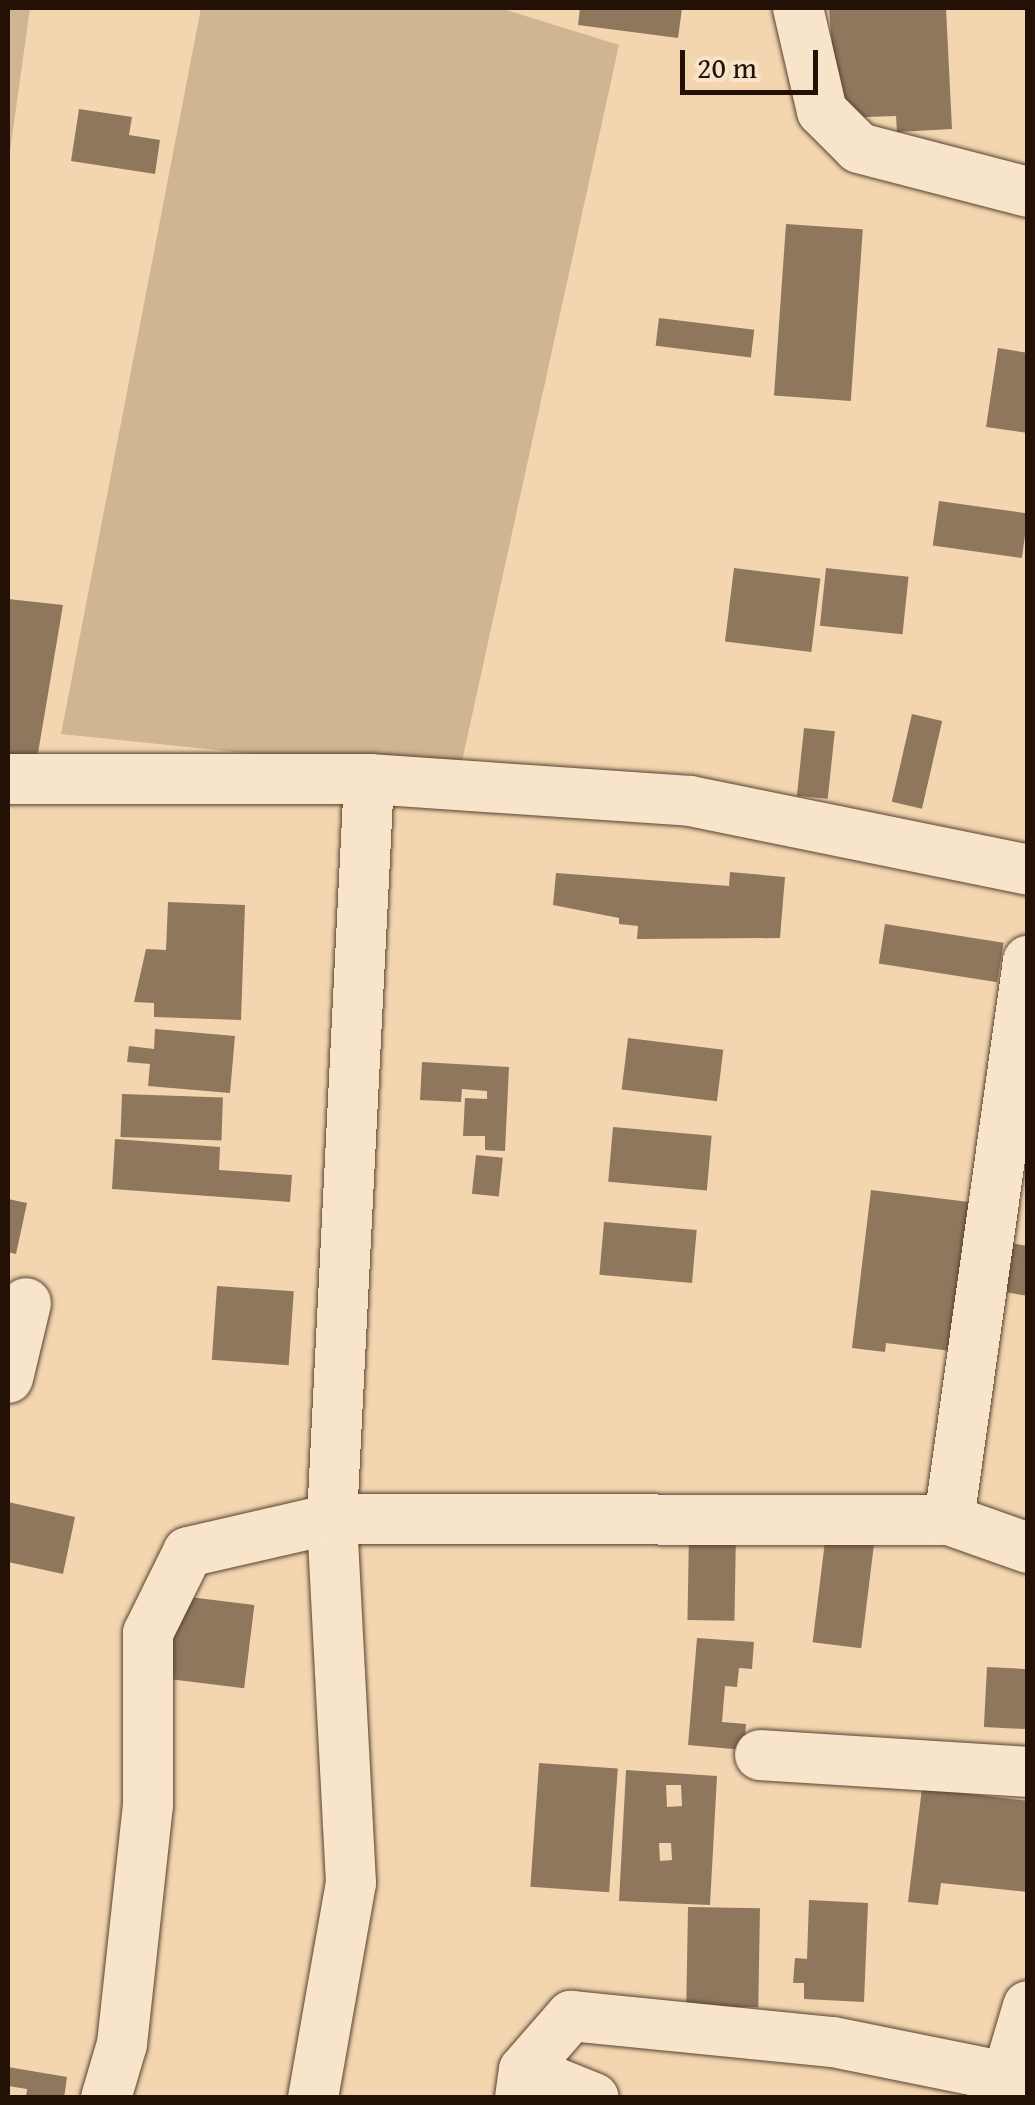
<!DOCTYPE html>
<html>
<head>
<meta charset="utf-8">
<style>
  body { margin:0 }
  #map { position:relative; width:1035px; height:2105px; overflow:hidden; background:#f3d6af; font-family:"Gentium Book Plus",serif }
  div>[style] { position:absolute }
  .green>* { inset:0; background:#d0b592 }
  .building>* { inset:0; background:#8f775e; transform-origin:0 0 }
  .roads { filter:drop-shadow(0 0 2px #574230) drop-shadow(0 0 2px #574230) }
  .street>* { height:50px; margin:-25px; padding:0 25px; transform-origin:25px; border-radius:25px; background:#f7e4cb }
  span { translate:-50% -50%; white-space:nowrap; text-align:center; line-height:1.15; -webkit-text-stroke:9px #f7e4cb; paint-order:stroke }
  .frame { position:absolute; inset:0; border:10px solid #231106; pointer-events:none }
  .scale { position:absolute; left:680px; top:50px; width:138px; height:45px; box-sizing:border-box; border:5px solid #231106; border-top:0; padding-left:12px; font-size:30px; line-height:35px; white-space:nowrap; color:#231106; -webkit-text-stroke:8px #f7e4cb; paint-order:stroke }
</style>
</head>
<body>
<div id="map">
  <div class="green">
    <i style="clip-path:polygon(8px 8px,30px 8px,8px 166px)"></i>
    <i style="clip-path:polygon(201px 8px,500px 8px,619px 45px,459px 775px,61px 734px)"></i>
  </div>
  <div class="building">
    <i style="clip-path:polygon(580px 8px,682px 8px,678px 38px,578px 25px)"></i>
    <i style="clip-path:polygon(829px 8px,946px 8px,952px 129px,897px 132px,896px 116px,838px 118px)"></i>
    <i style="clip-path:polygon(79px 109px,132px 117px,129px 135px,160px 140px,155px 174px,71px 161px)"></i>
    <i style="left:786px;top:224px;width:77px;height:172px;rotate:4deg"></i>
    <i style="left:659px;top:318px;width:96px;height:28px;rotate:7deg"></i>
    <i style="clip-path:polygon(998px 348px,1028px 353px,1028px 433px,986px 427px)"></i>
    <i style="left:939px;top:501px;width:90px;height:45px;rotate:8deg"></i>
    <i style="left:734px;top:568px;width:87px;height:74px;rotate:7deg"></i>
    <i style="left:826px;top:568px;width:83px;height:58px;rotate:6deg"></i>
    <i style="clip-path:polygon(8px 599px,63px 605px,35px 771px,8px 767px)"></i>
    <i style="left:912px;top:714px;width:31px;height:90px;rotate:13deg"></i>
    <i style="left:804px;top:728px;width:31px;height:68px;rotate:6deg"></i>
    <i style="clip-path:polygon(730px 872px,785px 877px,780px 938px,637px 939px,638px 926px,619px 924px,619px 918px,553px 905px,556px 873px,729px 886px)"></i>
    <i style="clip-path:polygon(168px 902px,245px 905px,241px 1020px,154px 1017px,154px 1003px,134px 1002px,146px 949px,166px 950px)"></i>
    <i style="left:885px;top:924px;width:120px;height:40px;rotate:9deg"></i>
    <i style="clip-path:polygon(155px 1029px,235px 1036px,230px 1093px,148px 1086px,150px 1064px,127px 1062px,129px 1046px,154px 1049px)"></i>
    <i style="left:628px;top:1038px;width:96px;height:52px;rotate:7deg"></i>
    <i style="clip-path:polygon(422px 1062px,509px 1067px,505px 1151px,485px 1150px,485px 1136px,463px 1136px,465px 1098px,487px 1099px,487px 1091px,462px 1089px,461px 1102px,420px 1100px)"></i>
    <i style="left:122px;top:1094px;width:101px;height:43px;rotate:2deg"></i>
    <i style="left:613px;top:1127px;width:99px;height:55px;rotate:5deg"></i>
    <i style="clip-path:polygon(115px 1139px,220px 1147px,219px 1170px,292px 1175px,290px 1202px,112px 1189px)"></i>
    <i style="left:476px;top:1155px;width:27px;height:39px;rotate:6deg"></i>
    <i style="clip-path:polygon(871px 1190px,969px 1202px,951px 1351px,886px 1343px,885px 1352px,852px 1348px)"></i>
    <i style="clip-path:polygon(8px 1199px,27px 1203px,16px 1254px,8px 1252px)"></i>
    <i style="left:604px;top:1222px;width:93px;height:53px;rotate:5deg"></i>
    <i style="clip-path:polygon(985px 1239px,1028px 1246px,1028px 1296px,976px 1287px)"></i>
    <i style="left:217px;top:1286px;width:77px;height:74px;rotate:4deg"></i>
    <i style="clip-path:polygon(8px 1502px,75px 1517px,63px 1574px,8px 1562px)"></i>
    <i style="left:689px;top:1532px;width:47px;height:88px;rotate:1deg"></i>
    <i style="left:826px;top:1533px;width:49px;height:110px;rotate:7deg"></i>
    <i style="left:173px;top:1595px;width:82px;height:84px;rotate:7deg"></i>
    <i style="clip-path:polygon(697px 1638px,754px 1642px,752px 1669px,739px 1668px,737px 1687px,725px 1686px,722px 1722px,746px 1724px,744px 1750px,688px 1745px)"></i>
    <i style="left:987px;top:1667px;width:41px;height:60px;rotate:3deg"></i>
    <i style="left:539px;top:1763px;width:79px;height:124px;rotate:4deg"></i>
    <i style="clip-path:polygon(evenodd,626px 1770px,717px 1776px,710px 1905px,619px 1901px,626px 1770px,666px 1785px,681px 1785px,682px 1806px,667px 1807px,666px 1785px,626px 1770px,659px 1843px,671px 1843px,672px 1860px,660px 1861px,659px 1843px)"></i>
    <i style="clip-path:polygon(922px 1788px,1028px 1801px,1028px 1892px,941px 1883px,938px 1905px,908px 1902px)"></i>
    <i style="clip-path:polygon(809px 1900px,868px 1903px,864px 2002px,804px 1999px,804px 1983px,793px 1983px,795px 1958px,807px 1959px)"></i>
    <i style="left:688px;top:1907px;width:72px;height:99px;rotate:1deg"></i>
    <i style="clip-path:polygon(8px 2067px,67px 2077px,64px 2098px,26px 2098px,27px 2089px,8px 2086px)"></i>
  </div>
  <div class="roads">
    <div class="street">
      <i style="left:798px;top:8px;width:106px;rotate:76.9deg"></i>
      <i style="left:822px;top:111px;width:52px;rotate:45deg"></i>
      <i style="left:859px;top:148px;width:175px;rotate:14.6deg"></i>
      <i style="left:8px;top:779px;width:361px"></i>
      <i style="left:369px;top:779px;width:322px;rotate:3.9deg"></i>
      <i style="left:690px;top:801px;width:345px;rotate:11.5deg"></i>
      <i style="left:8px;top:1378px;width:77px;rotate:-76.5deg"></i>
      <i style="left:949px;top:1520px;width:565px;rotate:-81.96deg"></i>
      <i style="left:760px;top:1755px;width:269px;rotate:3.6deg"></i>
      <i style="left:524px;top:2070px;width:75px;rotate:21.8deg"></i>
      <i style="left:106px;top:2098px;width:56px;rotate:-73.5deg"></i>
      <i style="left:122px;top:2044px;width:240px;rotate:-83.8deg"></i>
      <i style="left:148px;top:1805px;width:172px;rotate:-90deg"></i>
      <i style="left:148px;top:1633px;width:90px;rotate:-63.7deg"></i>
      <i style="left:188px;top:1552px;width:148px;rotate:-12.9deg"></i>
      <i style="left:332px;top:1519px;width:617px;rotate:0.09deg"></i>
      <i style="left:949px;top:1520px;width:84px;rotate:19.5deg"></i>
      <i style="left:313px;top:2098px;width:218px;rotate:-80deg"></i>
      <i style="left:351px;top:1883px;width:364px;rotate:-93deg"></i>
      <i style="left:332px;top:1519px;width:741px;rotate:-87.14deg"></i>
      <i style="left:520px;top:2098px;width:28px;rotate:-82deg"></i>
      <i style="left:524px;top:2070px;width:72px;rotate:-49deg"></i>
      <i style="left:571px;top:2016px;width:263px;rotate:5.7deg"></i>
      <i style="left:833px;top:2042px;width:177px;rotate:11.4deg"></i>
      <i style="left:992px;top:2098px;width:26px;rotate:-54deg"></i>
      <i style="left:1007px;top:2077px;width:74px;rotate:-73.5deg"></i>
    </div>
  </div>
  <div class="frame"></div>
  <div class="scale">20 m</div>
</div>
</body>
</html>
